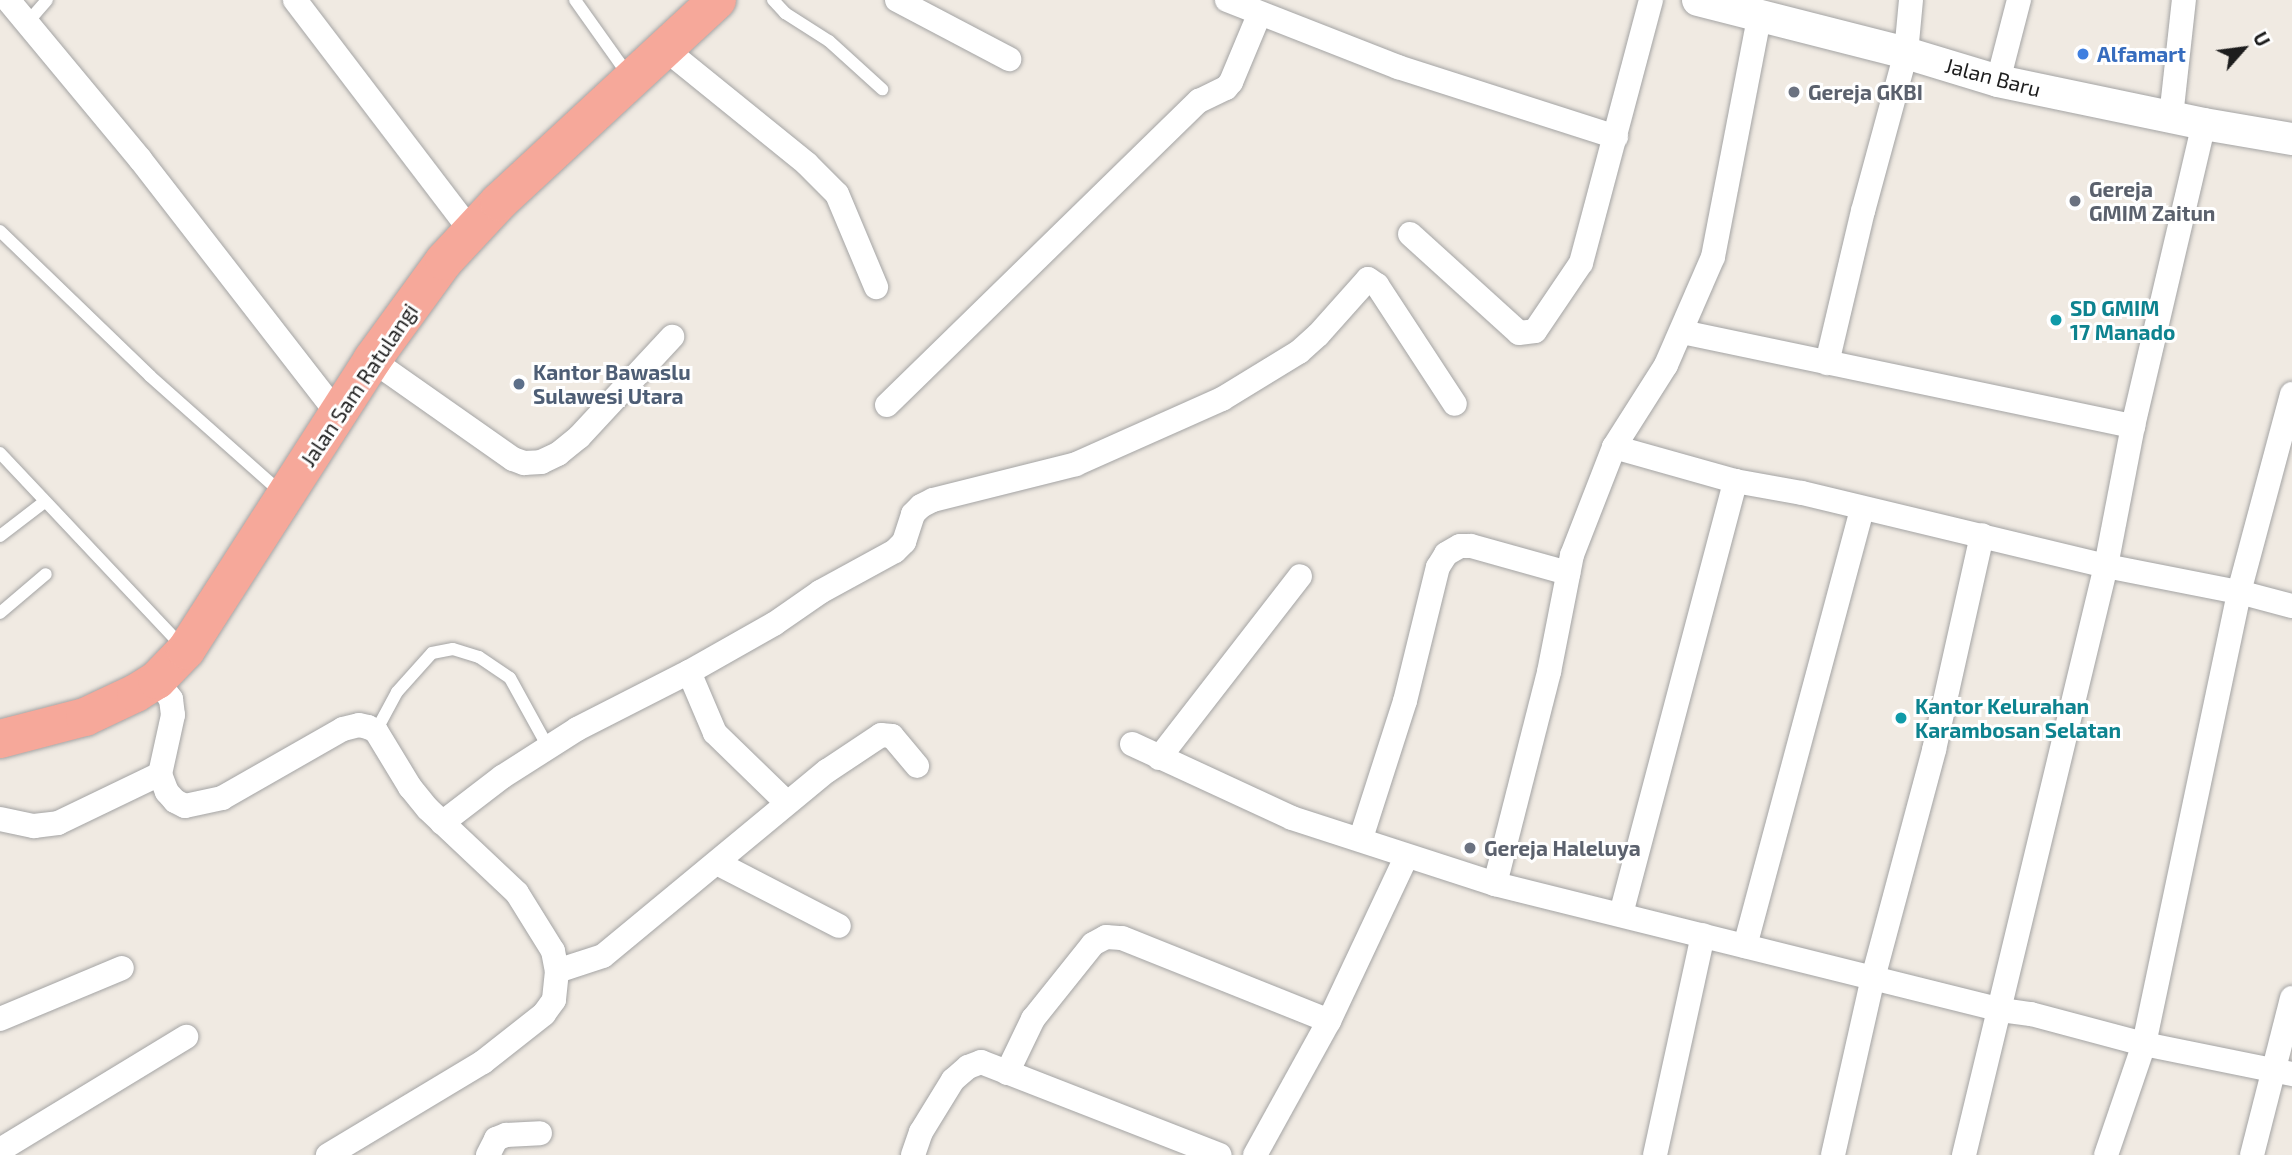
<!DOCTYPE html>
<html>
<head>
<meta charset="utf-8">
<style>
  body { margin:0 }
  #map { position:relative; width:2292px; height:1155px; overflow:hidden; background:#f0eae2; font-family:"Exo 2",sans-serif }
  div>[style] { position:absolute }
  .roads { filter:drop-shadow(0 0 2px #a4a4a4) drop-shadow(0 0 2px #a4a4a4) }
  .service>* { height:12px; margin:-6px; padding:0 6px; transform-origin:6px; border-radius:6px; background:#fff }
  .minor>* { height:24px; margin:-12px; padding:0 12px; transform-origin:12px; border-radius:12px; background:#fff }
  .tertiary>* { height:32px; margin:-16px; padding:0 16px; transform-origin:16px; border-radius:16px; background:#fff }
  .trunk>* { height:38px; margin:-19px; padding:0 19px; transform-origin:19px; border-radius:19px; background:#f6a89a }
  .dots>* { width:19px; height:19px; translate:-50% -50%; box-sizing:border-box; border:4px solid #fff; border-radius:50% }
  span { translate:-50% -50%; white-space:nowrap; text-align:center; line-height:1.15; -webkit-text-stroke:6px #fff; paint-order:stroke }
  .shop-label { font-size:21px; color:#366cbe; font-weight:700 }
  .left { translate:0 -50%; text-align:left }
  .street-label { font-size:21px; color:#1d1d1d }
  .worship-label { font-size:21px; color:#5b616d; font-weight:700 }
  .culture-label { font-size:21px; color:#0d838f; font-weight:700 }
  .service-label { font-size:21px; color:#4e5e75; font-weight:700 }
  .north { position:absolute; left:2208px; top:14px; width:70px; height:70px; -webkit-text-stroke:5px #fff; paint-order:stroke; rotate:62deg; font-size:19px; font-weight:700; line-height:28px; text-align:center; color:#1d1d1d }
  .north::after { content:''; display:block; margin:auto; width:24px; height:32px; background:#1d1d1d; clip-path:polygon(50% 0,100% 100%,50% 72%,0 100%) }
</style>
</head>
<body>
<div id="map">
  <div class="roads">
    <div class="service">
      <i style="left:575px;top:0;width:93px;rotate:54.6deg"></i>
      <i style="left:773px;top:0;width:18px;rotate:47deg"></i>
      <i style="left:785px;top:13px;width:52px;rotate:32.5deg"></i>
      <i style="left:829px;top:41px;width:72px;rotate:42.2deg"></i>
      <i style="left:27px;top:23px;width:30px;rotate:-49deg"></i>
      <i style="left:0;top:231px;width:209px;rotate:44deg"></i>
      <i style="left:150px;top:376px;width:178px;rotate:41.6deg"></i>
      <i style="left:0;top:453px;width:267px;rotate:46.7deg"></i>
      <i style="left:0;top:536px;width:54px;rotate:-37.5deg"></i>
      <i style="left:0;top:613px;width:60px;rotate:-40.3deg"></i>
      <i style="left:376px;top:731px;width:44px;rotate:-61.7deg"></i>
      <i style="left:397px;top:692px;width:52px;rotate:-48.1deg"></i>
      <i style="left:432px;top:653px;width:21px;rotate:-11deg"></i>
      <i style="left:453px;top:649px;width:27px;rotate:17deg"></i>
      <i style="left:479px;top:657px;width:37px;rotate:34deg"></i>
      <i style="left:510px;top:678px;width:79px;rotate:61.2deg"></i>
    </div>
    <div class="minor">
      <i style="left:8px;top:0;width:207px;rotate:50.3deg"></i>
      <i style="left:140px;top:159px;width:321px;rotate:52.2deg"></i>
      <i style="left:295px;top:0;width:289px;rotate:52.7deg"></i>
      <i style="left:897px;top:0;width:127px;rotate:27.8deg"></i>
      <i style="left:1227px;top:0;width:184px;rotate:21.4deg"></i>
      <i style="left:1398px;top:67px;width:229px;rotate:17.8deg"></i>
      <i style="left:664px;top:48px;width:184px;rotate:39deg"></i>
      <i style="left:807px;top:164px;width:42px;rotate:45deg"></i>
      <i style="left:837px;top:194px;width:101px;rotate:67.2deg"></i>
      <i style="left:1998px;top:81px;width:84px;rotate:-75.5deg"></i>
      <i style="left:2171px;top:117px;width:118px;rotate:-83.7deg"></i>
      <i style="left:1410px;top:234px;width:147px;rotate:42.2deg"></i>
      <i style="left:1519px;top:333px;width:16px;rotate:-7deg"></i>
      <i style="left:1535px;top:331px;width:82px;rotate:-55.9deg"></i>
      <i style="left:1581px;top:263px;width:272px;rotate:-75.1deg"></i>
      <i style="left:1682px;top:332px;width:461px;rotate:11.8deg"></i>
      <i style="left:372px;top:360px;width:172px;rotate:35.1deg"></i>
      <i style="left:513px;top:459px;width:12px;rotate:20deg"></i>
      <i style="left:524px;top:463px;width:17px;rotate:-3deg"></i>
      <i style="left:541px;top:462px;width:19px;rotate:-25deg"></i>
      <i style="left:558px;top:454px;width:27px;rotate:-39deg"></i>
      <i style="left:579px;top:437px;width:137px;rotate:-47.1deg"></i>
      <i style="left:1827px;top:363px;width:156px;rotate:-76.7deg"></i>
      <i style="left:1863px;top:211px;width:164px;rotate:-74.8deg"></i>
      <i style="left:1906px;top:53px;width:53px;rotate:-84.6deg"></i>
      <i style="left:887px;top:405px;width:436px;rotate:-44.3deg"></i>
      <i style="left:1199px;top:101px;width:30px;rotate:-26deg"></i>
      <i style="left:1226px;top:88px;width:8px;rotate:-50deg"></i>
      <i style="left:1231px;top:82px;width:73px;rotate:-67.3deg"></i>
      <i style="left:1614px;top:447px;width:126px;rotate:15.7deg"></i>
      <i style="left:1735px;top:481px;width:68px;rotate:10.2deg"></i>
      <i style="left:1802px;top:493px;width:313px;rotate:13.5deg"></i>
      <i style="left:2106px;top:566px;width:136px;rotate:11.1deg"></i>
      <i style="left:2239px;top:592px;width:55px;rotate:14.8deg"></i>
      <i style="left:689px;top:672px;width:66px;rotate:66.9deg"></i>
      <i style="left:715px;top:733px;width:100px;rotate:44.2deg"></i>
      <i style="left:157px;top:680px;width:24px;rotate:54deg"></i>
      <i style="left:171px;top:699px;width:16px;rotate:83deg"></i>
      <i style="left:173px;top:715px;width:60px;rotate:102.4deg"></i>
      <i style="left:160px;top:774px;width:19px;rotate:69deg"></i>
      <i style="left:167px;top:792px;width:12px;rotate:48deg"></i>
      <i style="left:175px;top:801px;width:11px;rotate:27deg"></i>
      <i style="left:185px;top:806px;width:38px;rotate:-12deg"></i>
      <i style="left:222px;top:798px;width:139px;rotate:-29.7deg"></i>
      <i style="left:343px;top:729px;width:16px;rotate:-14deg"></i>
      <i style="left:359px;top:725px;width:9px;rotate:13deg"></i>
      <i style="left:368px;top:727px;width:9px;rotate:27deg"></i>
      <i style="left:376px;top:731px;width:66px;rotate:58.7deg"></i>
      <i style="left:410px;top:787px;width:28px;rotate:51deg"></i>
      <i style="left:428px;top:809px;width:122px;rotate:43.3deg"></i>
      <i style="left:517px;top:893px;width:68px;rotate:58.2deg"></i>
      <i style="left:553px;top:951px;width:20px;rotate:79deg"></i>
      <i style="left:557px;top:971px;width:29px;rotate:96deg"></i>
      <i style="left:554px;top:1000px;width:17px;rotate:126deg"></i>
      <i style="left:544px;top:1014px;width:78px;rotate:141.8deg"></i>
      <i style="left:483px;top:1062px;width:181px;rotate:149deg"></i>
      <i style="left:1132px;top:744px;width:176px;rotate:24.8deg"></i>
      <i style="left:1292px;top:818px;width:213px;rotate:18deg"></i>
      <i style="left:1495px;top:884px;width:521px;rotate:13.98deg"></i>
      <i style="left:2001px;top:1010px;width:30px;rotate:8deg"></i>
      <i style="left:2031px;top:1014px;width:117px;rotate:14.9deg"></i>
      <i style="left:2144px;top:1044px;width:151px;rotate:11.5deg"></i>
      <i style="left:1159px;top:758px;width:230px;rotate:-52.2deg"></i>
      <i style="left:0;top:819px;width:35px;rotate:12deg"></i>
      <i style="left:34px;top:826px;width:24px;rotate:-7deg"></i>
      <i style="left:58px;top:823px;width:113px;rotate:-25.7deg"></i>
      <i style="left:442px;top:823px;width:76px;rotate:-37.5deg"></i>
      <i style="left:502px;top:777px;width:89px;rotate:-32.6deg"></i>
      <i style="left:577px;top:729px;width:126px;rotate:-27deg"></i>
      <i style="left:689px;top:672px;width:98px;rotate:-29.5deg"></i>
      <i style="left:774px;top:624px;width:56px;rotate:-34.8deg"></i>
      <i style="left:820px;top:592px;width:85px;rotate:-28.7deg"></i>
      <i style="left:895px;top:551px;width:13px;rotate:-45deg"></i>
      <i style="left:904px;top:542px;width:29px;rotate:-72deg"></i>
      <i style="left:913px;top:514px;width:11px;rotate:-45deg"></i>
      <i style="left:921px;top:506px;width:13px;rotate:-27deg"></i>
      <i style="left:933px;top:500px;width:147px;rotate:-14.1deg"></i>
      <i style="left:1076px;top:464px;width:160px;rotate:-24deg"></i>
      <i style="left:1222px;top:399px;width:90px;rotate:-31.4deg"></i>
      <i style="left:1299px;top:352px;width:25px;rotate:-42deg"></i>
      <i style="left:1318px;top:335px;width:75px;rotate:-48.2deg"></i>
      <i style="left:1368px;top:279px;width:11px;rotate:34deg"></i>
      <i style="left:1377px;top:285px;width:142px;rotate:56.8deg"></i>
      <i style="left:1361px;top:838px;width:144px;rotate:-72.2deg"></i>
      <i style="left:1405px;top:701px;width:138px;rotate:-76.2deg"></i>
      <i style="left:1438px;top:567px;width:15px;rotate:-58deg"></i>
      <i style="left:1446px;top:554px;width:16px;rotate:-30deg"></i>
      <i style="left:1460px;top:546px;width:11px"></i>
      <i style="left:1471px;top:546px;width:101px;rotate:15.6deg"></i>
      <i style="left:717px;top:863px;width:137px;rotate:27.3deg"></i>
      <i style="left:1495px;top:884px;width:219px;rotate:-75.7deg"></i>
      <i style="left:1549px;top:672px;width:119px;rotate:-78.9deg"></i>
      <i style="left:1572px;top:555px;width:116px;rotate:-68.7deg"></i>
      <i style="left:1614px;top:447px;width:97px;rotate:-57.6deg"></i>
      <i style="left:1666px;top:365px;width:118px;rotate:-66.5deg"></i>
      <i style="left:1713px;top:257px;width:243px;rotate:-79.1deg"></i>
      <i style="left:1621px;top:914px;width:448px;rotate:-75.2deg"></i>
      <i style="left:1745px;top:946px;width:451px;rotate:-75deg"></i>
      <i style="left:557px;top:971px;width:48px;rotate:-18.1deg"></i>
      <i style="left:603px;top:956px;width:291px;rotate:-39.6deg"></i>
      <i style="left:827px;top:771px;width:65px;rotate:-33.7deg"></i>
      <i style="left:881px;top:735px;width:11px;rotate:5deg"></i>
      <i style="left:892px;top:736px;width:39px;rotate:50deg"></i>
      <i style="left:0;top:1019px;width:132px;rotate:-22.7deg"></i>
      <i style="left:1007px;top:1073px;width:60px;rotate:-64.3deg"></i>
      <i style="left:1033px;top:1019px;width:96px;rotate:-51.3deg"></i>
      <i style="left:1093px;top:944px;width:15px;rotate:-28deg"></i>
      <i style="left:1106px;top:937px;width:16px;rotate:4deg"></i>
      <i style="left:1122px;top:938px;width:223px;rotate:21.8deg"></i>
      <i style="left:0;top:1150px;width:218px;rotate:-31.3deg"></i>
      <i style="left:488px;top:1155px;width:18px;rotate:-63deg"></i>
      <i style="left:496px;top:1139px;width:11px;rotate:-22deg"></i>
      <i style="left:506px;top:1135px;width:34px;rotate:-3deg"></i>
      <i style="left:913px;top:1155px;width:24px;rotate:-71deg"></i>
      <i style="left:921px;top:1132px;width:61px;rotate:-58.4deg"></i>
      <i style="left:953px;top:1080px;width:20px;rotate:-41deg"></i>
      <i style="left:968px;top:1067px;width:14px;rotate:-21deg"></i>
      <i style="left:981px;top:1062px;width:256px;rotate:21.3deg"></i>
      <i style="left:1255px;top:1155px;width:153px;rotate:-61.1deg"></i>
      <i style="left:1329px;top:1021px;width:181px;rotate:-64.8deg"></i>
      <i style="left:1655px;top:1155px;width:225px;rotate:-77.7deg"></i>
      <i style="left:1833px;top:1155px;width:181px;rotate:-77.3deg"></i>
      <i style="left:1873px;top:978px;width:236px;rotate:-75deg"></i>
      <i style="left:1934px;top:750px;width:220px;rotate:-77.4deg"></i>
      <i style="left:1964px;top:1155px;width:606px;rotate:-76.45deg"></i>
      <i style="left:2106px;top:566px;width:143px;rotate:-79.1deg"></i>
      <i style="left:2133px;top:426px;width:310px;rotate:-76.8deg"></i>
      <i style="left:2106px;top:1155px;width:117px;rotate:-71.1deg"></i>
      <i style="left:2144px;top:1044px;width:462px;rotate:-78.1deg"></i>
      <i style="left:2239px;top:592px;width:205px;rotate:-75deg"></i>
      <i style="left:2252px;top:1155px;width:162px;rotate:-75.7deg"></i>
    </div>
    <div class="tertiary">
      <i style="left:1698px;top:0;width:215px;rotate:14.3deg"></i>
      <i style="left:1906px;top:53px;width:96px;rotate:16.9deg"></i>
      <i style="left:1998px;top:81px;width:210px;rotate:11.8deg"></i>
      <i style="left:2204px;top:124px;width:89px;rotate:9.7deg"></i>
    </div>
    <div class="trunk">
      <i style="left:0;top:739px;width:88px;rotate:-14.5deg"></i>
      <i style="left:85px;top:717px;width:56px;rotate:-25.2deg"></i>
      <i style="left:136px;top:693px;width:25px;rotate:-32deg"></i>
      <i style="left:157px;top:680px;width:42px;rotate:-46deg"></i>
      <i style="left:186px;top:650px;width:345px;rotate:-57.3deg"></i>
      <i style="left:372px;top:360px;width:122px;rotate:-54deg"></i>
      <i style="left:444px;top:261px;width:81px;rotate:-47deg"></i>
      <i style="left:499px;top:202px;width:297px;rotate:-42.8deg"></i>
    </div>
  </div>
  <div class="dots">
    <i style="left:2083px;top:54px;background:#3f7fe0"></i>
    <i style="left:1794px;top:92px;background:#6b7280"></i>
    <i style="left:2075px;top:201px;background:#6b7280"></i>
    <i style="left:2056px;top:320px;background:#0f9aa8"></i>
    <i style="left:519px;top:384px;background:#5c6f8a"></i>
    <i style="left:1901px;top:718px;background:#0f9aa8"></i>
    <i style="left:1470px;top:848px;background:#6b7280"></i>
  </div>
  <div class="shop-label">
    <span class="left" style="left:2097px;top:54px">Alfamart</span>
  </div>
  <div class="street-label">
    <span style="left:1993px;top:77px;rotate:15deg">Jalan Baru</span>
    <span style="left:359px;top:385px;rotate:-56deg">Jalan Sam Ratulangi</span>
  </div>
  <div class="worship-label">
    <span class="left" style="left:1808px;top:92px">Gereja GKBI</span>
    <span class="left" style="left:2089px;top:201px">Gereja<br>GMIM Zaitun</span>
    <span class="left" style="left:1484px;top:848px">Gereja Haleluya</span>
  </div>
  <div class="culture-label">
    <span class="left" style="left:2070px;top:320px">SD GMIM<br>17 Manado</span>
    <span class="left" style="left:1915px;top:718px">Kantor Kelurahan<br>Karambosan Selatan</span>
  </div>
  <div class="service-label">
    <span class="left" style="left:533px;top:384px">Kantor Bawaslu<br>Sulawesi Utara</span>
  </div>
  <div class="north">U</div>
</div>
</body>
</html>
